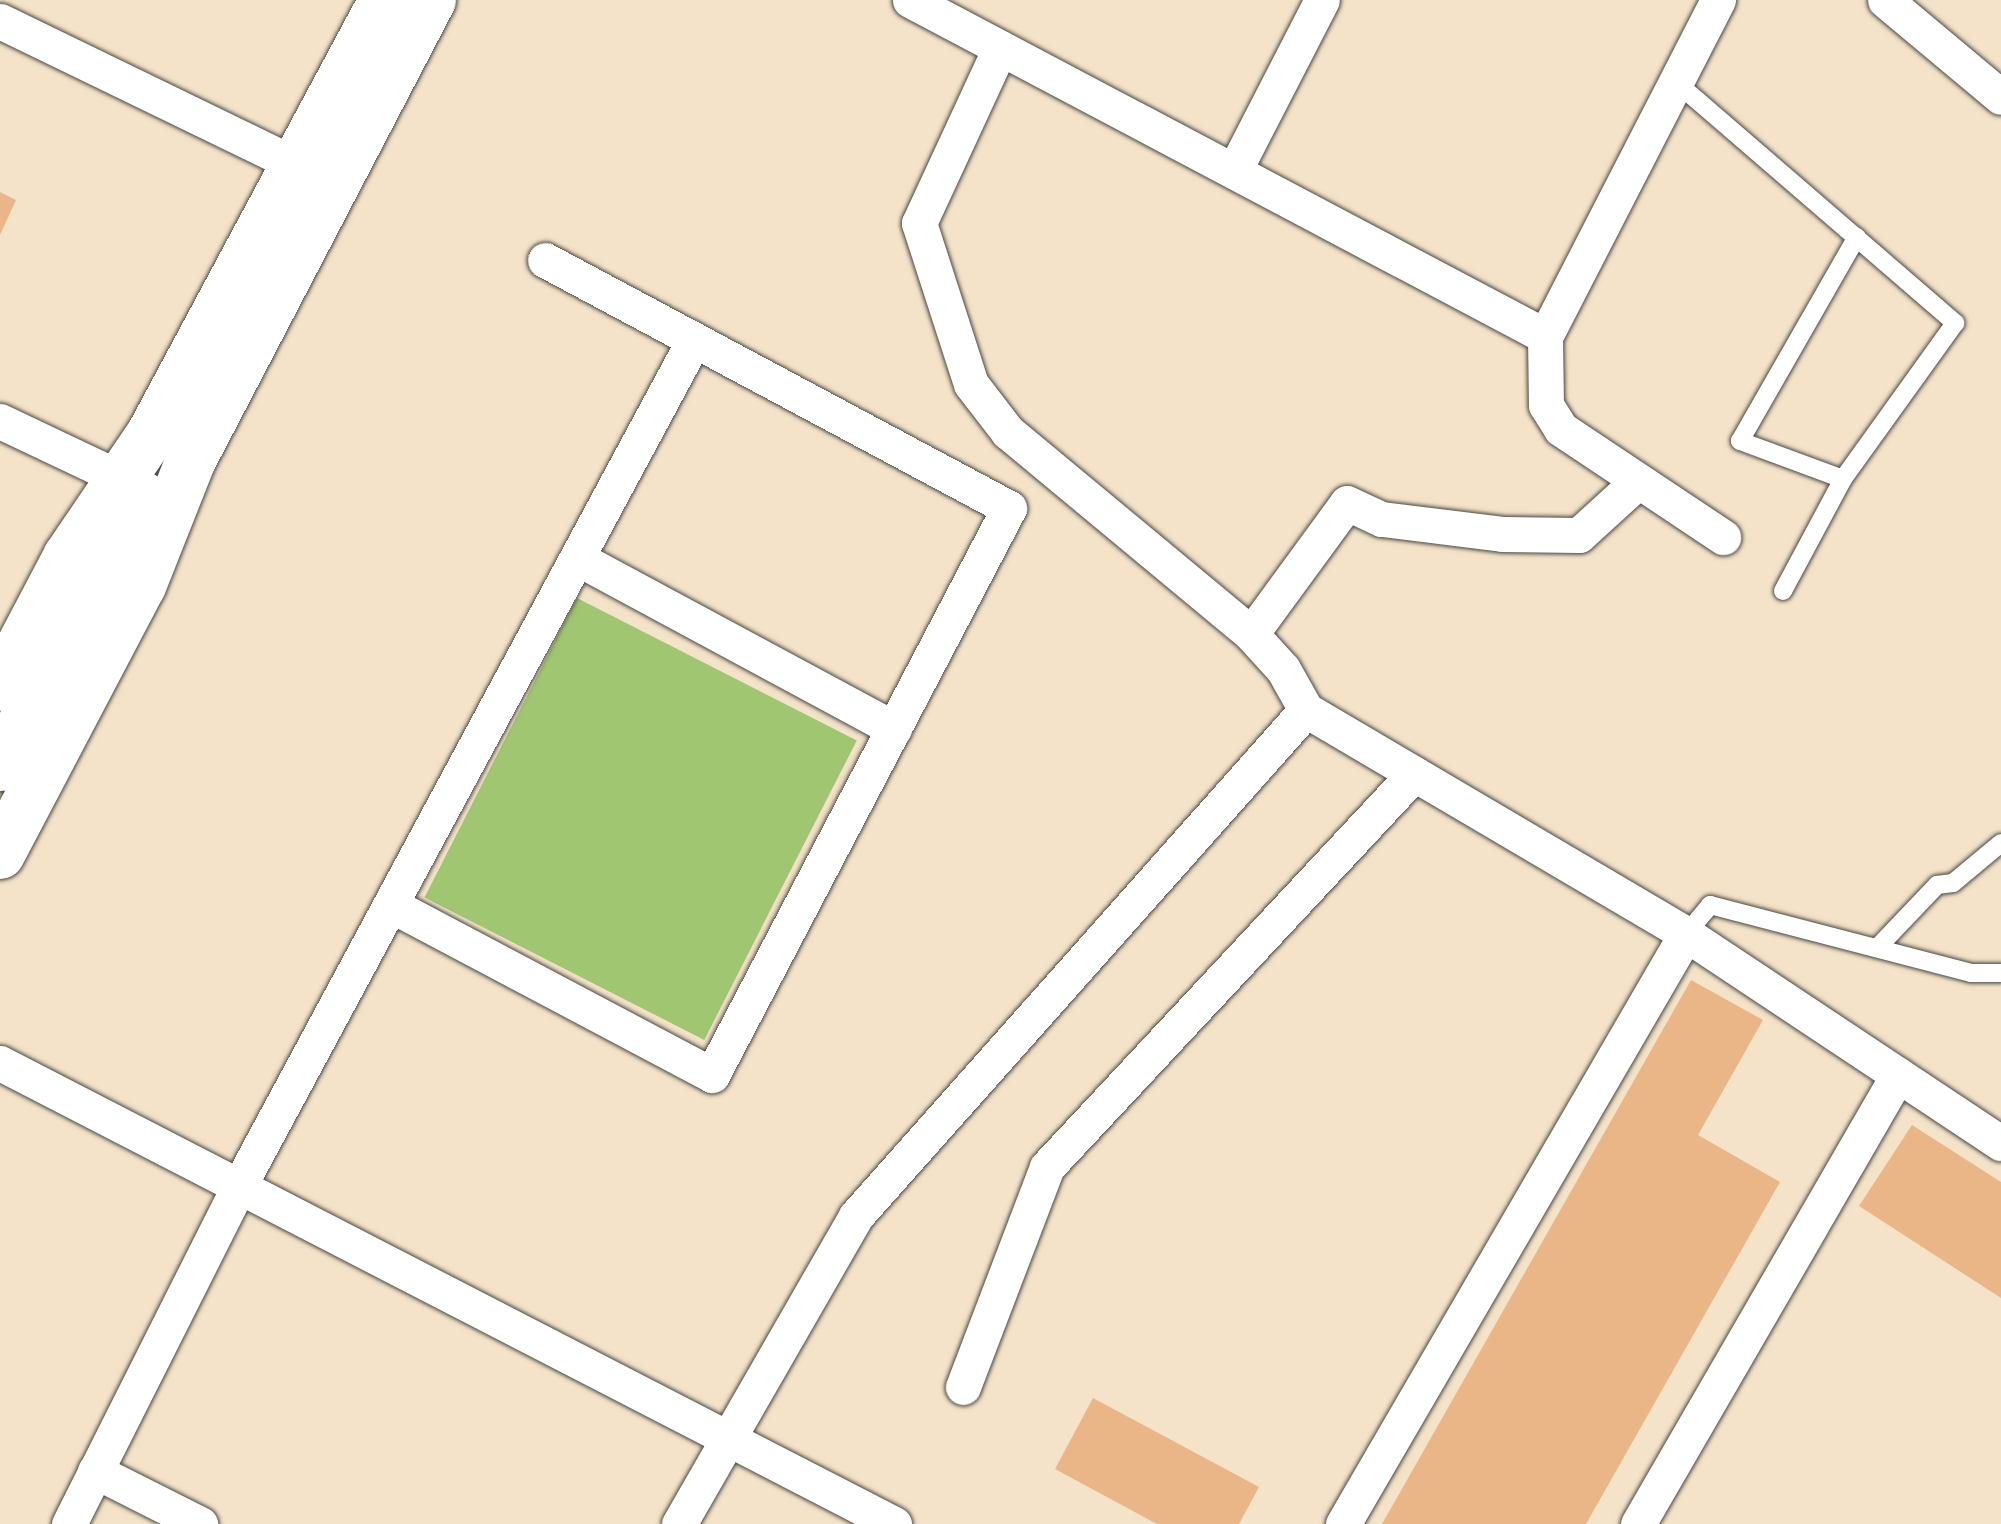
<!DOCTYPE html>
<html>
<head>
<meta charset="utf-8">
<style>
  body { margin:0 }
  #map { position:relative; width:2001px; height:1524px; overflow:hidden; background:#f4e3c8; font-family:Mali,sans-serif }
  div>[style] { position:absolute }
  .green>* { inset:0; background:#a0c671; transform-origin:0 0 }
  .building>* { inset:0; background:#eab687 }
  .roads { filter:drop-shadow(0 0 2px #494743) drop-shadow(0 0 2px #494743) }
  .service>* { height:18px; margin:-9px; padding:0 9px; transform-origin:9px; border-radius:9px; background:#fff }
  .minor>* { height:35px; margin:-17.5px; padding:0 17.5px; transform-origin:17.5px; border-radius:17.5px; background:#fff }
  .secondary>* { height:50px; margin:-25px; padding:0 25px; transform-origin:25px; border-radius:25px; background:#fff }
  span { translate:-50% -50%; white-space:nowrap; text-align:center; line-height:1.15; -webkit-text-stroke:8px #fcf5e5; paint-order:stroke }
</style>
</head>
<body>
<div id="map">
  <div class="green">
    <i style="left:577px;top:598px;width:314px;height:336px;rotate:27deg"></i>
  </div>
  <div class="building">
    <i style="clip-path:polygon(0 192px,16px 200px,0 235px)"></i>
    <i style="clip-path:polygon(1691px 980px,1763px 1020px,1698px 1135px,1780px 1182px,1586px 1524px,1382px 1524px)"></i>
    <i style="clip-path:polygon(1912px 1125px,2001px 1182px,2001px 1298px,1859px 1206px)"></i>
    <i style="clip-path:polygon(1093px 1398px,1259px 1487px,1239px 1524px,1157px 1524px,1055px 1469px)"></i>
  </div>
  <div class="roads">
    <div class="service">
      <i style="left:1676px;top:82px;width:369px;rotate:40.8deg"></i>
      <i style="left:1955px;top:323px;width:192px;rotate:125.7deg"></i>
      <i style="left:1843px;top:479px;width:127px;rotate:118.2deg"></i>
      <i style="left:1843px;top:479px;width:110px;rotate:-159.7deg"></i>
      <i style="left:1740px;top:441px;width:235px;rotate:-60.2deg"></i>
      <i style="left:1686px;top:934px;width:38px;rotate:-50deg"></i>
      <i style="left:1710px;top:905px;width:270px;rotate:14.6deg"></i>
      <i style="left:1971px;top:973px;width:30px"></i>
      <i style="left:1878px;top:947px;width:86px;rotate:-46.4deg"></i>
      <i style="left:1937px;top:885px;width:16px;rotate:-7deg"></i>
      <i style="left:1953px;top:883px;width:62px;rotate:-39.8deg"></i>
    </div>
    <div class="minor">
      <i style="left:910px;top:0;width:718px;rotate:27.88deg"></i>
      <i style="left:1718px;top:0;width:378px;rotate:117.2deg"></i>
      <i style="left:1545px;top:336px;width:69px;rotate:89.2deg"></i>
      <i style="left:1546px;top:405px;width:28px;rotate:58deg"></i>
      <i style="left:1561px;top:429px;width:195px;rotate:33.7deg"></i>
      <i style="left:1885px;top:0;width:151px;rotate:39.9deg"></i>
      <i style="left:0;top:21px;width:329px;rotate:25.9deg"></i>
      <i style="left:1000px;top:48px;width:193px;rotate:114.8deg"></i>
      <i style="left:919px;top:223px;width:169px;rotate:72.1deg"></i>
      <i style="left:971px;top:384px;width:61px;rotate:52.4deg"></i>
      <i style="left:1008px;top:432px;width:316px;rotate:39.7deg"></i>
      <i style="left:1251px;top:634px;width:47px;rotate:47.6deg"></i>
      <i style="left:1283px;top:669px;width:47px;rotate:60.7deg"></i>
      <i style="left:1306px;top:710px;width:441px;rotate:30.5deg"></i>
      <i style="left:1686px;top:934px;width:378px;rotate:33.6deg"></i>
      <i style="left:1234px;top:171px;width:192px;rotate:-62.8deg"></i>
      <i style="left:0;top:421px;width:154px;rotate:25.4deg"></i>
      <i style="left:577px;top:558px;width:360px;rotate:28.3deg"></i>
      <i style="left:1251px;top:634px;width:162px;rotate:-53.8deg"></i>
      <i style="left:1347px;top:503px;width:38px;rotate:25deg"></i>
      <i style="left:1382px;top:519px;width:121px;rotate:7.1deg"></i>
      <i style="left:1502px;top:534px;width:77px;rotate:0.7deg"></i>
      <i style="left:1579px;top:535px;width:79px;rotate:-42.4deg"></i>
      <i style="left:391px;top:905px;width:363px;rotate:27.9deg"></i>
      <i style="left:712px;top:1075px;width:640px;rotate:-62.35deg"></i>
      <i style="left:1009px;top:508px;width:526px;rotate:-151.88deg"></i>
      <i style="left:0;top:1063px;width:1006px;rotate:27.28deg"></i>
      <i style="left:963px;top:1387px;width:235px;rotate:-69.1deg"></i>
      <i style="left:1047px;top:1167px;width:538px;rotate:-46.96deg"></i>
      <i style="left:95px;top:1471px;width:118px;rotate:26.8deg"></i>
      <i style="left:69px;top:1524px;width:378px;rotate:-63.3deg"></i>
      <i style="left:239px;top:1186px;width:961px;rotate:-61.73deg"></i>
      <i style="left:679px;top:1524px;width:355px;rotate:-60.1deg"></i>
      <i style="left:856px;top:1216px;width:677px;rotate:-48.35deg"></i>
      <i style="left:1343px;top:1524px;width:682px;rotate:-59.83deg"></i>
      <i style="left:1638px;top:1524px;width:519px;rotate:-59.93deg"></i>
    </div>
    <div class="secondary">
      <i style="left:0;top:686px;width:146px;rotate:-62.2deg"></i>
      <i style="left:68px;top:557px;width:148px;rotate:-55.8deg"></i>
      <i style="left:151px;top:435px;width:493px;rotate:-61.8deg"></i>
      <i style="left:0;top:766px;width:305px;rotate:-62deg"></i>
      <i style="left:0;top:854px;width:303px;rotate:-62.3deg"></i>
      <i style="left:141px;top:586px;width:136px;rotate:-68.4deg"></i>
      <i style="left:191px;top:460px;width:519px;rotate:-62.45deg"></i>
    </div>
  </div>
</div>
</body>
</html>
